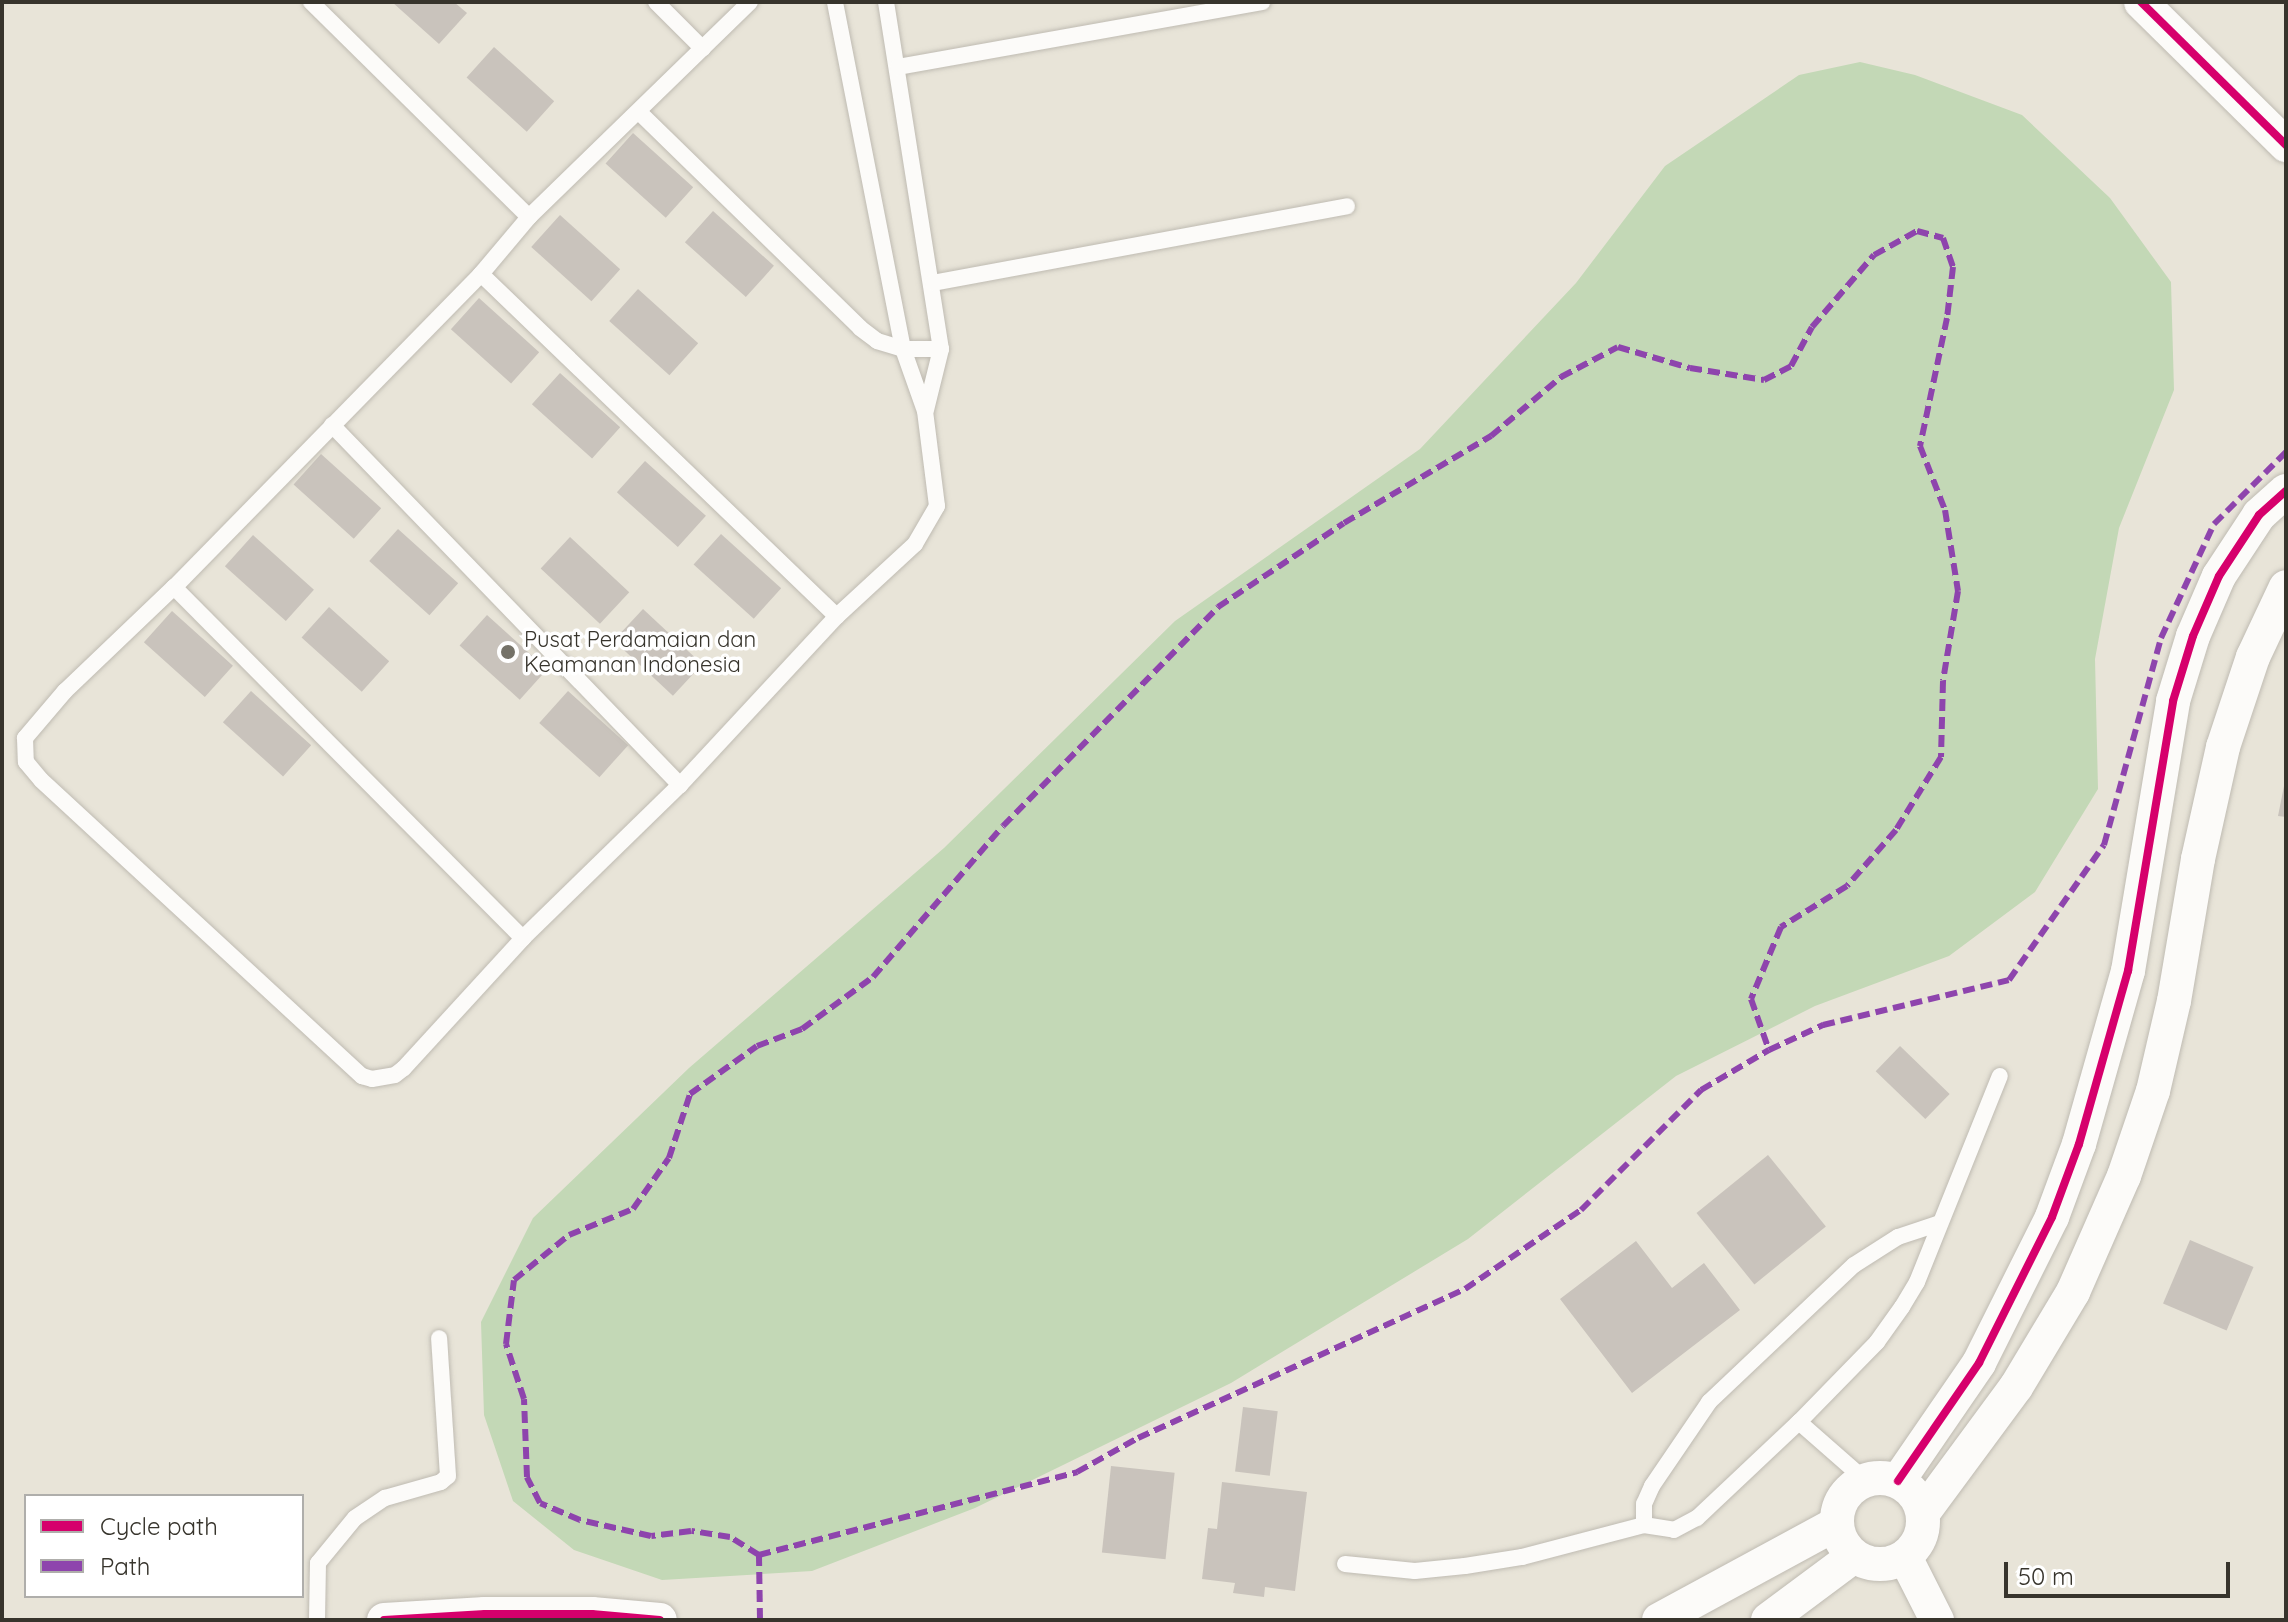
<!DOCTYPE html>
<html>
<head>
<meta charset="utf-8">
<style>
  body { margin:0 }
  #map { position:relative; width:2288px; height:1622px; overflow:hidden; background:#e8e4d8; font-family:Quicksand,sans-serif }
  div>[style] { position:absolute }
  .green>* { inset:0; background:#c3d8b6 }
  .building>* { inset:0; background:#c9c3bc; transform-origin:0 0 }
  .roads { filter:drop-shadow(0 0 2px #bfbbb2) drop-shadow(0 0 2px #bfbbb2) }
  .lane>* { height:16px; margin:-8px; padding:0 8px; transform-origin:8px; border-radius:8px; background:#fcfbf9 }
  .street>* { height:34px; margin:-17px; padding:0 17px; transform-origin:17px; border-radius:17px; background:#fcfbf9 }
  .street>.ring { margin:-17px; padding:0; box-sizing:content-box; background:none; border:34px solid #fcfbf9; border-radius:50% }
  .quiet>* { height:6px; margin-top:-3px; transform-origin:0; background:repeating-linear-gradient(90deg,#8e44ad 0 12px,transparent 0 18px) }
  .cycleway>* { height:8px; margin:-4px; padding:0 4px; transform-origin:4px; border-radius:4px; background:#d6006c }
  .dots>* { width:22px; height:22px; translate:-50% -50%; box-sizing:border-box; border:4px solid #fff; border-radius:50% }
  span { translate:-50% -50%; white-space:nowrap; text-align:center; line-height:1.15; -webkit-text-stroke:7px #fff; paint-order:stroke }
  .poi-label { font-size:22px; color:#37342c }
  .left { translate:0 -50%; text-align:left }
  .frame { position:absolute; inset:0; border:4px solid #37342c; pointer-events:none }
  .legend { position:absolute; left:24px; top:1494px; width:280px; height:104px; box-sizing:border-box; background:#fff; border:2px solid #afaeab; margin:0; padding:10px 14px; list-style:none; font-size:24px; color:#37342c }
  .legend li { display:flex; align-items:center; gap:16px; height:40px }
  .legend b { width:40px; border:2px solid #afaeab }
  .scale { position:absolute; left:2004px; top:1562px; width:226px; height:36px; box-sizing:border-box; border:4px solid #37342c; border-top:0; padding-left:10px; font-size:24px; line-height:28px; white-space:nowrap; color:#37342c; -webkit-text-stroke:6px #fff; paint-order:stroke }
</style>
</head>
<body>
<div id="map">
  <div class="green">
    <i style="clip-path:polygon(1860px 62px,1915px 75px,2022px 115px,2110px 198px,2171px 282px,2174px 390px,2119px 528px,2095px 659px,2098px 789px,2035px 892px,1949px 956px,1815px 1006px,1676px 1076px,1468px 1239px,1231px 1383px,975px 1508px,812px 1571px,662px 1580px,574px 1550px,513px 1501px,484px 1415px,481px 1322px,533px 1218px,689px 1068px,944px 848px,1175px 621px,1420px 449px,1576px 283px,1665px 166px,1799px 75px)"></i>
  </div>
  <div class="building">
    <i style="clip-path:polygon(392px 2px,454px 2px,467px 13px,439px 44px)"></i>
    <i style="left:494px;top:47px;width:81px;height:41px;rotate:42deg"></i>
    <i style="left:633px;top:133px;width:81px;height:41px;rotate:42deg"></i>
    <i style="left:713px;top:211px;width:82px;height:42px;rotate:42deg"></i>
    <i style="left:560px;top:215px;width:81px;height:43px;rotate:42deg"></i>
    <i style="left:638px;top:289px;width:81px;height:43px;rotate:42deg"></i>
    <i style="left:479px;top:298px;width:81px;height:42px;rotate:42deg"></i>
    <i style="left:560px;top:373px;width:81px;height:42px;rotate:42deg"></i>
    <i style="left:321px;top:454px;width:81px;height:41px;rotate:42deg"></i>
    <i style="left:645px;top:461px;width:82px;height:42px;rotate:42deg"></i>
    <i style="left:398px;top:529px;width:81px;height:43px;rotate:42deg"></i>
    <i style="left:721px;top:534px;width:81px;height:41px;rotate:42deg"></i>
    <i style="left:253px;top:535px;width:82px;height:42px;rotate:42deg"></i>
    <i style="left:570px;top:537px;width:81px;height:43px;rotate:43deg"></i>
    <i style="left:329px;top:607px;width:81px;height:41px;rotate:42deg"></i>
    <i style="left:643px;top:609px;width:81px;height:43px;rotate:43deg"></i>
    <i style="left:172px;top:611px;width:82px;height:42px;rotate:42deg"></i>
    <i style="left:487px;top:615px;width:81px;height:41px;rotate:42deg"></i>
    <i style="left:251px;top:691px;width:81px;height:42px;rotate:42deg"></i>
    <i style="left:568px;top:691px;width:81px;height:43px;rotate:42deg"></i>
    <i style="clip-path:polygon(2285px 781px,2286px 781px,2286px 817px,2278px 816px)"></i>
    <i style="left:1900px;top:1046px;width:69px;height:35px;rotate:44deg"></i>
    <i style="left:1768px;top:1155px;width:92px;height:92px;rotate:51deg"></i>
    <i style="left:2190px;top:1240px;width:69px;height:69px;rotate:23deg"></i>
    <i style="clip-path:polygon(1636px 1241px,1672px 1288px,1704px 1263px,1740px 1310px,1632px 1393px,1560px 1299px)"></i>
    <i style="left:1243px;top:1407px;width:35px;height:65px;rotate:7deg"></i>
    <i style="left:1111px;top:1466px;width:64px;height:87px;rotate:6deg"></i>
    <i style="clip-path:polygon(1222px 1482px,1307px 1492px,1295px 1591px,1265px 1587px,1264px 1597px,1233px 1593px,1235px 1583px,1202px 1579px,1208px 1528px,1217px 1529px)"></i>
  </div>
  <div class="roads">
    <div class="lane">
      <i style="left:311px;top:2px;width:306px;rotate:44.6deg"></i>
      <i style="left:656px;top:2px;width:66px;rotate:45deg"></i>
      <i style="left:750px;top:2px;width:308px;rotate:135.8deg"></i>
      <i style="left:529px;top:217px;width:75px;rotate:130.1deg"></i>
      <i style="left:481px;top:274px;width:438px;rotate:134.4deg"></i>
      <i style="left:174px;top:587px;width:151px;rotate:136.3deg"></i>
      <i style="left:65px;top:691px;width:62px;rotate:130.4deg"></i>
      <i style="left:25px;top:738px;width:24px;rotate:88deg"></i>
      <i style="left:26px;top:762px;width:23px;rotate:50deg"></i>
      <i style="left:41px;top:780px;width:437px;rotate:42.7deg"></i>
      <i style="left:362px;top:1076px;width:10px;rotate:17deg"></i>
      <i style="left:372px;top:1079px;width:23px;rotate:-10deg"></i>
      <i style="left:395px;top:1075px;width:11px;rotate:-38deg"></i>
      <i style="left:404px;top:1068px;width:176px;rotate:-47.5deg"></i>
      <i style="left:523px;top:938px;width:219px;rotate:-44.3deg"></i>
      <i style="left:680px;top:785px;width:231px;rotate:-47.1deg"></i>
      <i style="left:837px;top:616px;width:106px;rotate:-42.7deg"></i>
      <i style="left:915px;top:544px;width:44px;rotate:-59.9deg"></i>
      <i style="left:937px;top:506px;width:96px;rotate:-97.2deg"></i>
      <i style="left:925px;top:411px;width:66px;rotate:-109.5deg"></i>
      <i style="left:903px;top:349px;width:354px;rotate:-101.1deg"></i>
      <i style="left:886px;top:2px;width:351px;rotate:81deg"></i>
      <i style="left:941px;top:349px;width:63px;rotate:103.8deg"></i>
      <i style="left:898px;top:67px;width:370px;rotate:-10.1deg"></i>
      <i style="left:639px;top:112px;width:309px;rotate:44.3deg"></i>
      <i style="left:860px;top:328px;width:21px;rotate:37deg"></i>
      <i style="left:877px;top:341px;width:27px;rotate:17deg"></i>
      <i style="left:903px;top:349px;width:38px"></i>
      <i style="left:481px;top:274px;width:494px;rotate:43.9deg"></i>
      <i style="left:933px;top:283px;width:421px;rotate:-10.5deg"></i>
      <i style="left:332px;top:425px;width:501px;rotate:45.97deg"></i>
      <i style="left:174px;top:587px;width:495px;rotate:45.2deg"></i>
      <i style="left:1799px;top:1422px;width:86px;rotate:41.2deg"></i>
      <i style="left:1644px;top:1525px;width:21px;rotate:-90deg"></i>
      <i style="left:1644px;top:1504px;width:20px;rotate:-66deg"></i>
      <i style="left:1652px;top:1486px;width:102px;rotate:-55.8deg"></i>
      <i style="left:1709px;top:1402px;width:199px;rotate:-43.4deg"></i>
      <i style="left:1854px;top:1265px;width:52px;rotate:-32.5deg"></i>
      <i style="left:1898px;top:1237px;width:44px;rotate:-18.4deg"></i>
      <i style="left:1345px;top:1564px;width:70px;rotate:5.7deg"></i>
      <i style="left:1415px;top:1571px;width:50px;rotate:-5.7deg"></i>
      <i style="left:1465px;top:1566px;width:58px;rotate:-9deg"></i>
      <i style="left:1522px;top:1557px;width:126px;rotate:-14.7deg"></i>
      <i style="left:1644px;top:1525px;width:30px;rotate:9deg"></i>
      <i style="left:1674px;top:1530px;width:26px;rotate:-28deg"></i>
      <i style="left:1697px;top:1518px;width:140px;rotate:-43.3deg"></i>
      <i style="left:1799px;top:1422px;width:112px;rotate:-45.7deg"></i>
      <i style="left:1877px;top:1342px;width:43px;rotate:-54.5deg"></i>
      <i style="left:1902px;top:1307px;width:29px;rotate:-59deg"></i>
      <i style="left:1917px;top:1282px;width:222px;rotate:-68.1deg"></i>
      <i style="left:317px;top:1620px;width:57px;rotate:-89deg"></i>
      <i style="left:318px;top:1563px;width:58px;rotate:-50.6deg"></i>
      <i style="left:355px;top:1518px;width:36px;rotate:-34deg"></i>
      <i style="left:385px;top:1498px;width:58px;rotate:-15.9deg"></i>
      <i style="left:441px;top:1482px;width:9px;rotate:-41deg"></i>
      <i style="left:448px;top:1476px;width:138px;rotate:-93.7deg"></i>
    </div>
    <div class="street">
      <i style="left:2141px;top:2px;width:204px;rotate:44.6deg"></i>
      <i class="ring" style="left:1837px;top:1478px;width:52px;height:52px"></i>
      <i style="left:1898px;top:1481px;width:143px;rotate:-55.5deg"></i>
      <i style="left:1979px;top:1363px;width:163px;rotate:-63.4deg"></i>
      <i style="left:2052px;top:1217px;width:78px;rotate:-69.7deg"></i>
      <i style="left:2079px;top:1144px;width:180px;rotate:-74.2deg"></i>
      <i style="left:2128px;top:971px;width:274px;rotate:-80.5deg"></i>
      <i style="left:2173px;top:701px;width:68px;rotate:-72.9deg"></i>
      <i style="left:2193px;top:636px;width:65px;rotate:-66.6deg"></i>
      <i style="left:2219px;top:576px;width:73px;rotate:-56.7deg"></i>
      <i style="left:2259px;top:515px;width:36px;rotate:-42deg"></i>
      <i style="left:1923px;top:1513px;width:157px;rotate:-53.6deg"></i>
      <i style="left:2016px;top:1387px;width:111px;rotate:-59deg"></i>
      <i style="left:2073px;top:1292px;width:127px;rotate:-66.3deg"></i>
      <i style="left:2124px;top:1176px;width:90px;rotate:-71.2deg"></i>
      <i style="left:2153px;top:1091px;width:92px;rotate:-76.9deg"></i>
      <i style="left:2174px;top:1001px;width:144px;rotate:-80.4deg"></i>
      <i style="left:2198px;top:859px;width:115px;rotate:-77.4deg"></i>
      <i style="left:2223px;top:747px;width:95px;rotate:-71.6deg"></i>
      <i style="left:2253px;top:657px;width:77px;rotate:-64.8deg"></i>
      <i style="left:1905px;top:1557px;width:71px;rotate:63.1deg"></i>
      <i style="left:384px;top:1620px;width:101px;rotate:-3.4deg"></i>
      <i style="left:485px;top:1614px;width:107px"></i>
      <i style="left:592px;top:1614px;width:68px;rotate:5deg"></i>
      <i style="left:1659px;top:1620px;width:201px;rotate:-28.5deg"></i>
      <i style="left:1768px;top:1620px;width:107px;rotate:-36.7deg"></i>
    </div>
  </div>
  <div class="quiet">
    <i style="left:759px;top:1555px;width:34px;rotate:-148deg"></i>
    <i style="left:730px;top:1537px;width:39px;rotate:-171deg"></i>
    <i style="left:691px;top:1531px;width:40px;rotate:172.9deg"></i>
    <i style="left:651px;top:1536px;width:73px;rotate:-167.3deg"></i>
    <i style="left:580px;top:1520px;width:43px;rotate:-157deg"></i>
    <i style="left:540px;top:1503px;width:29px;rotate:-117deg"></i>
    <i style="left:527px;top:1477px;width:78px;rotate:-92.2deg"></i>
    <i style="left:524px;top:1399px;width:58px;rotate:-108.1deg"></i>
    <i style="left:506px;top:1344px;width:64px;rotate:-82.9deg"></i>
    <i style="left:514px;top:1280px;width:71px;rotate:-39.3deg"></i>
    <i style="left:569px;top:1235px;width:69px;rotate:-22.1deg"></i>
    <i style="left:633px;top:1209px;width:62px;rotate:-54.8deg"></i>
    <i style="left:669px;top:1158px;width:67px;rotate:-71.8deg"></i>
    <i style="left:690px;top:1094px;width:82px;rotate:-35.6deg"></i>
    <i style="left:757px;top:1046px;width:48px;rotate:-20.7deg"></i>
    <i style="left:802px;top:1029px;width:88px;rotate:-36.2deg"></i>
    <i style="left:873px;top:977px;width:199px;rotate:-49.3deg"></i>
    <i style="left:1003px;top:826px;width:307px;rotate:-45.5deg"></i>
    <i style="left:1218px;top:607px;width:151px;rotate:-33.7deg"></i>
    <i style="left:1344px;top:523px;width:171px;rotate:-30.6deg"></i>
    <i style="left:1491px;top:436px;width:92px;rotate:-40.1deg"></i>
    <i style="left:1561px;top:377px;width:64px;rotate:-27.8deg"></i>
    <i style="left:1618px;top:347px;width:75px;rotate:16.3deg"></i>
    <i style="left:1690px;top:368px;width:75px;rotate:9.2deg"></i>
    <i style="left:1764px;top:380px;width:30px;rotate:-27deg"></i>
    <i style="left:1791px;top:366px;width:44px;rotate:-61.7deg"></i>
    <i style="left:1812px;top:327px;width:95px;rotate:-49.3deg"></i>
    <i style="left:1874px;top:255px;width:49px;rotate:-29.2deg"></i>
    <i style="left:1917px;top:231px;width:27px;rotate:15deg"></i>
    <i style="left:1943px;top:238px;width:31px;rotate:71deg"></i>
    <i style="left:1953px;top:267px;width:51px;rotate:96.7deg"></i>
    <i style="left:1947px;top:318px;width:131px;rotate:101.9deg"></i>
    <i style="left:1920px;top:446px;width:69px;rotate:68.7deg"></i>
    <i style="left:1945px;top:510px;width:82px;rotate:80.9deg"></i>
    <i style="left:1958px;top:591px;width:91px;rotate:99.5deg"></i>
    <i style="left:1943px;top:681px;width:76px;rotate:91.5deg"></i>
    <i style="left:1941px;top:757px;width:86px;rotate:121.7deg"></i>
    <i style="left:1896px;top:830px;width:74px;rotate:131.2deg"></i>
    <i style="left:1847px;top:886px;width:78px;rotate:148.2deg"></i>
    <i style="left:1781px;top:927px;width:78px;rotate:112.6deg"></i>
    <i style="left:1751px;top:999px;width:54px;rotate:70.6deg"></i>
    <i style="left:760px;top:1620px;width:65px;rotate:-90.9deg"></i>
    <i style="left:759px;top:1555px;width:329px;rotate:-14.6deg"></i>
    <i style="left:1077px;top:1472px;width:70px;rotate:-29.1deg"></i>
    <i style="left:1138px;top:1438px;width:359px;rotate:-24.5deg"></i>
    <i style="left:1465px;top:1289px;width:140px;rotate:-34.3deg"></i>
    <i style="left:1581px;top:1210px;width:170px;rotate:-45deg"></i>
    <i style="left:1701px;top:1090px;width:79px;rotate:-30.5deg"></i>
    <i style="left:1769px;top:1050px;width:60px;rotate:-24.8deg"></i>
    <i style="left:1823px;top:1025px;width:191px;rotate:-13.6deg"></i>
    <i style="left:2009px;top:980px;width:165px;rotate:-54.9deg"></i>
    <i style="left:2104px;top:845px;width:215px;rotate:-74.6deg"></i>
    <i style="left:2161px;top:638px;width:126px;rotate:-65.1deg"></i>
    <i style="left:2214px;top:524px;width:102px;rotate:-45deg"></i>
  </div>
  <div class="cycleway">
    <i style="left:2141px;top:2px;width:204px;rotate:44.6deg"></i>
    <i style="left:1898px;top:1481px;width:143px;rotate:-55.5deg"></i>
    <i style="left:1979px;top:1363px;width:163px;rotate:-63.4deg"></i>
    <i style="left:2052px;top:1217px;width:78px;rotate:-69.7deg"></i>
    <i style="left:2079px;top:1144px;width:180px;rotate:-74.2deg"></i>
    <i style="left:2128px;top:971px;width:274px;rotate:-80.5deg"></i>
    <i style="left:2173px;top:701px;width:68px;rotate:-72.9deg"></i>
    <i style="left:2193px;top:636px;width:65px;rotate:-66.6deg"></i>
    <i style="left:2219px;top:576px;width:73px;rotate:-56.7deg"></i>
    <i style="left:2259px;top:515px;width:36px;rotate:-42deg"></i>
    <i style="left:384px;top:1620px;width:101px;rotate:-3.4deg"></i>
    <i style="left:485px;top:1614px;width:107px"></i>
    <i style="left:592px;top:1614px;width:68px;rotate:5deg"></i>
  </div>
  <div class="dots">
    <i style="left:508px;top:652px;background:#757268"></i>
  </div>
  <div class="poi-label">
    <span class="left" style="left:524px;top:652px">Pusat Perdamaian dan<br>Keamanan Indonesia</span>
  </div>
  <div class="frame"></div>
  <ul class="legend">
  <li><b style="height:10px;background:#d6006c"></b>Cycle path</li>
  <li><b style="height:10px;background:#8e44ad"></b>Path</li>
  </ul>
  <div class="scale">50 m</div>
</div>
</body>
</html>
